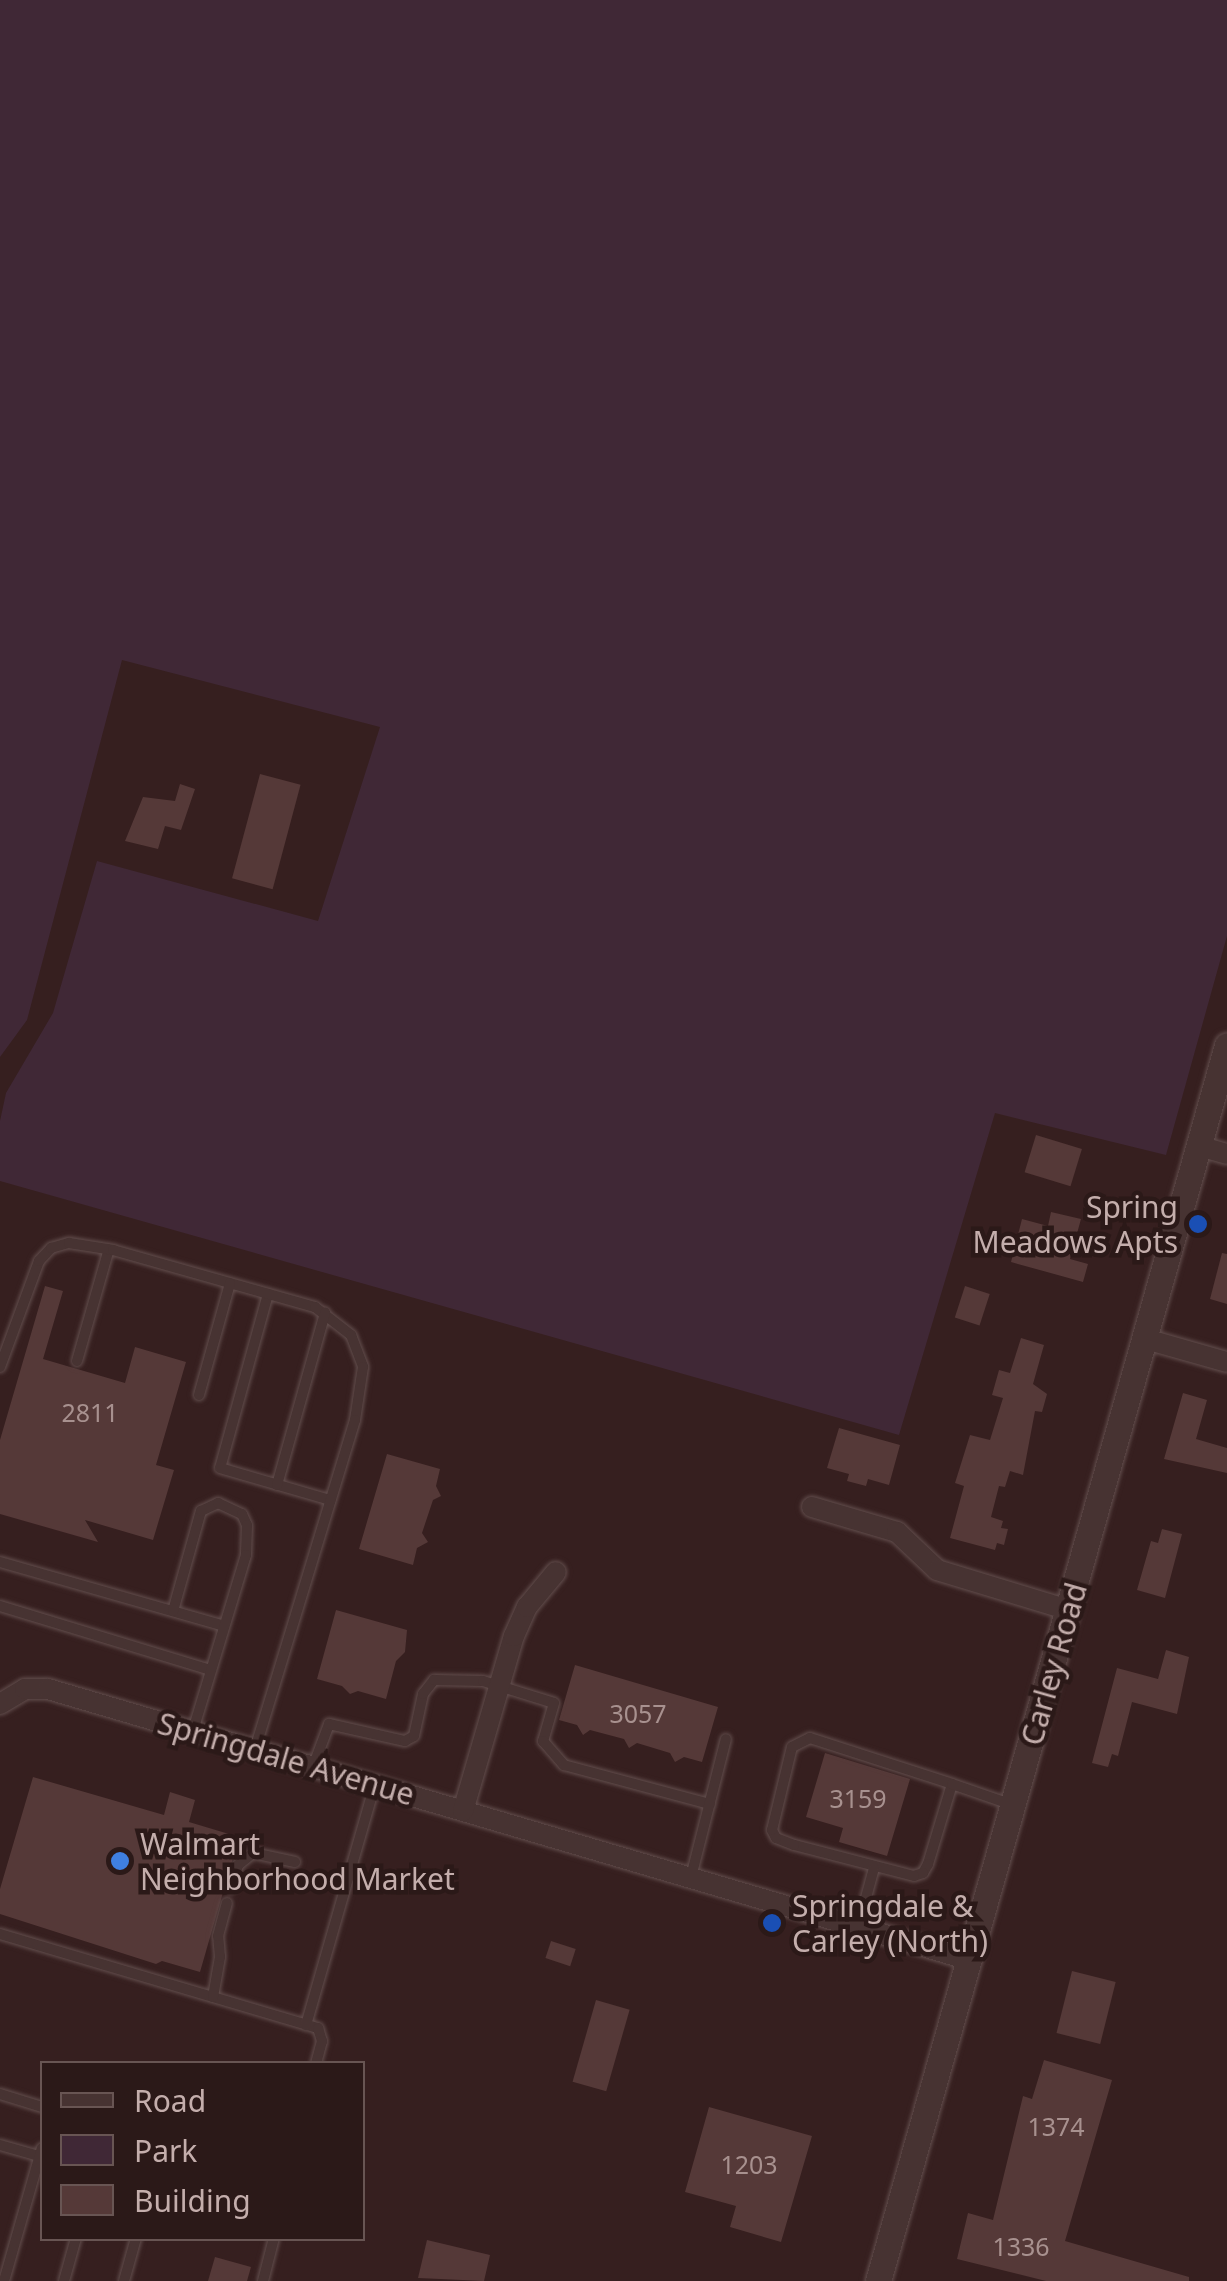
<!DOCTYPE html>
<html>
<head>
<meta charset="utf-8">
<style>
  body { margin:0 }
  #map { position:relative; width:1227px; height:2281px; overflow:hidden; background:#361f1f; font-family:"Noto Sans",sans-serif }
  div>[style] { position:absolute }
  .green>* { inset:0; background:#402836 }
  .building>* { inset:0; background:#553938; transform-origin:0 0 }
  .roads { filter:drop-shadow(0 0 2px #624e4d) drop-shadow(0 0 2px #624e4d) }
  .service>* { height:10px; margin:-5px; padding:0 5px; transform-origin:5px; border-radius:5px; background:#473332 }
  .minor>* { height:20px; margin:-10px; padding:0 10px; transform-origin:10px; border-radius:10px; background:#473332 }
  .tertiary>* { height:25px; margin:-12.5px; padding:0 12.5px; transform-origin:12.5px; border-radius:12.5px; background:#473332 }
  .dots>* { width:28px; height:28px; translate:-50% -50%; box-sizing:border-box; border:5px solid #2b1918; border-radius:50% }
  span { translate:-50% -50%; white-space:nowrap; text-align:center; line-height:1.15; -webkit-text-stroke:9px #2b1918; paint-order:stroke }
  .number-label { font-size:25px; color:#a8918f }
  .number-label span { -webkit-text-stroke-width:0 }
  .poi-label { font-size:30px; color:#c4aeac }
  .right { translate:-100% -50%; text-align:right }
  .left { translate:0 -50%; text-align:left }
  .street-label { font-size:30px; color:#c4aeac }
  .legend { position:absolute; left:40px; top:2061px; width:325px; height:180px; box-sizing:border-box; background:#2b1918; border:2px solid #685553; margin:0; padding:12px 18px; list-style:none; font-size:30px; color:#c4aeac }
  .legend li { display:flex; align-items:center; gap:20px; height:50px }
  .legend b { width:50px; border:2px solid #685553 }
</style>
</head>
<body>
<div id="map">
  <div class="green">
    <i style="clip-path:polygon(0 0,1227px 0,1227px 936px,1166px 1155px,995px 1113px,899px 1435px,0 1181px,0 1121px,6px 1093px,53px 1013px,97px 861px,318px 921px,380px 727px,122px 660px,27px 1020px,0 1057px)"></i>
  </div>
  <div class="building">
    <i style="left:260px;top:774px;width:42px;height:108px;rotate:15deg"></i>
    <i style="clip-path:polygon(180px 784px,195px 789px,181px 830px,165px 826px,158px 849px,125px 841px,143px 797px,175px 801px)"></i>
    <i style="left:1036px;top:1135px;width:48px;height:39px;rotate:17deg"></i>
    <i style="clip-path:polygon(1051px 1212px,1081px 1219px,1070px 1259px,1088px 1264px,1083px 1282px,1011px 1262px,1022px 1219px,1048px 1226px)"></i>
    <i style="clip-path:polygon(1222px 1253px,1227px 1254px,1227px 1304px,1210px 1299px)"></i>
    <i style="clip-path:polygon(45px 1286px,63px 1291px,43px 1359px,125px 1383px,135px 1347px,186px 1362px,156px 1465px,174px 1470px,153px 1540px,85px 1520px,98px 1542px,0 1514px,0 1440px)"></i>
    <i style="left:965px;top:1286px;width:26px;height:33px;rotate:18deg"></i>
    <i style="clip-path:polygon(1021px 1338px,1044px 1345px,1033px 1384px,1047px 1394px,1042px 1412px,1035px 1411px,1023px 1475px,1010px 1471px,1005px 1487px,999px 1486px,991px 1517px,1003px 1521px,1001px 1528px,1008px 1529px,1004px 1545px,997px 1543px,995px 1550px,950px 1538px,964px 1486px,955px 1483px,970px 1435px,990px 1440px,1003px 1398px,992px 1395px,999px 1370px,1010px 1373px)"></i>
    <i style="clip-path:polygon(1183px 1393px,1207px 1400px,1196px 1439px,1227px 1448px,1227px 1473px,1164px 1459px)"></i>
    <i style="clip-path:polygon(839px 1428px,900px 1445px,889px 1485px,868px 1479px,866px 1486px,847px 1481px,849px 1474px,827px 1468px)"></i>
    <i style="clip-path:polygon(387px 1454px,440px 1469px,436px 1486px,441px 1496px,433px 1500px,422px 1533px,428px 1542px,417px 1548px,413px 1565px,359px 1549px)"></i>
    <i style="clip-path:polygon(1162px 1529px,1182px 1534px,1165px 1598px,1137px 1590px,1151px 1541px,1158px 1543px)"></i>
    <i style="clip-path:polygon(336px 1610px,407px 1630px,405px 1652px,396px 1661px,386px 1699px,358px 1691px,350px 1694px,342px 1686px,317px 1679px)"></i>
    <i style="clip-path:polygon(1166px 1650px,1189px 1657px,1177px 1714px,1132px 1702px,1118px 1756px,1112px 1754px,1108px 1767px,1092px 1763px,1117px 1668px,1158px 1679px)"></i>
    <i style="clip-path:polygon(575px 1665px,718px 1707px,702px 1762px,684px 1757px,675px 1762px,670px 1753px,637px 1743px,629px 1748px,624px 1739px,590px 1730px,583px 1735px,577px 1725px,559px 1720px)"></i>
    <i style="clip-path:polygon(825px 1753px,910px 1779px,887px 1856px,839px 1842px,843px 1828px,806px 1817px)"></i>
    <i style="clip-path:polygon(33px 1777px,164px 1815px,170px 1792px,195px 1800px,189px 1822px,239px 1837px,200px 1972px,162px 1961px,156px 1964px,0 1914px,0 1889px)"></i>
    <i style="left:551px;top:1941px;width:26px;height:18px;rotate:18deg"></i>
    <i style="left:1072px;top:1971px;width:45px;height:64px;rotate:14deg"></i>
    <i style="left:596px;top:2000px;width:35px;height:85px;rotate:16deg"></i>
    <i style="clip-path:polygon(1044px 2060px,1112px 2080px,1065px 2241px,1189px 2277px,1189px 2281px,1046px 2281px,957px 2259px,968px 2213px,993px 2220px,1023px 2096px,1032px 2099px)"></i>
    <i style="clip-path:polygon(709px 2107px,812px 2136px,781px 2242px,730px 2227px,736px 2206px,685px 2192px)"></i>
    <i style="clip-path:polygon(427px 2240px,490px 2255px,484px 2281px,418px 2278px)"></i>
    <i style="clip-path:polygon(215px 2257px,251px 2267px,247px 2281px,208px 2281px)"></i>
  </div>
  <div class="roads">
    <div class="service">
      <i style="left:268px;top:1294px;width:180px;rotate:105.4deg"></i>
      <i style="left:220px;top:1468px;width:115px;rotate:16.2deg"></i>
      <i style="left:77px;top:1361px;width:116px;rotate:-74.1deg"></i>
      <i style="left:0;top:1367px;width:113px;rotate:-69.8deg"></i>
      <i style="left:39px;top:1261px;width:18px;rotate:-47deg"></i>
      <i style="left:51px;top:1248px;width:19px;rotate:-16deg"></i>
      <i style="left:69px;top:1243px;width:45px;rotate:9deg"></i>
      <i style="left:113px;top:1250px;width:210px;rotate:15.8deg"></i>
      <i style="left:315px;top:1307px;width:46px;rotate:37.9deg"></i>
      <i style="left:351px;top:1335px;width:34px;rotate:69deg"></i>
      <i style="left:363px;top:1367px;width:54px;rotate:98.6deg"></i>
      <i style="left:355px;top:1420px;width:344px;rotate:106.9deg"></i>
      <i style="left:199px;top:1395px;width:116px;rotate:-74.5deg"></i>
      <i style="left:277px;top:1485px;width:179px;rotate:-74.4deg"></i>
      <i style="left:0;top:1562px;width:233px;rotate:15.9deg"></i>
      <i style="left:0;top:1606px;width:220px;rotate:16.9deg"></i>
      <i style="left:173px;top:1611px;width:104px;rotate:-74.4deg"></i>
      <i style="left:201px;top:1511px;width:19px;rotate:-25deg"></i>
      <i style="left:218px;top:1503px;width:26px;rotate:25deg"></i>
      <i style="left:242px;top:1514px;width:12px;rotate:66deg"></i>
      <i style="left:247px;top:1525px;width:30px;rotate:92deg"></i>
      <i style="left:246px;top:1555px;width:184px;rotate:106.8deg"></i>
      <i style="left:313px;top:1767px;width:46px;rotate:-69.6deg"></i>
      <i style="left:329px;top:1724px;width:78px;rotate:12.6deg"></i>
      <i style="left:405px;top:1741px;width:10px;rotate:-29deg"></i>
      <i style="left:414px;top:1736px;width:43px;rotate:-77.9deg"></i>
      <i style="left:423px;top:1694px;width:18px;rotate:-52deg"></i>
      <i style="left:434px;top:1680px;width:49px;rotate:1.2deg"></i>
      <i style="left:483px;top:1681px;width:74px;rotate:17.2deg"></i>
      <i style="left:554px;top:1703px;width:40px;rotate:106deg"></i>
      <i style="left:543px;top:1741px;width:32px;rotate:49deg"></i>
      <i style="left:564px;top:1765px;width:151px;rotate:15deg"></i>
      <i style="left:952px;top:1784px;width:84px;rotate:106.7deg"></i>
      <i style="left:928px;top:1864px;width:10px;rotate:119deg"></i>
      <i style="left:923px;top:1873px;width:9px;rotate:162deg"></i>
      <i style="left:914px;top:1876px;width:124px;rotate:-165.5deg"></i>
      <i style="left:794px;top:1845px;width:19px;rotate:-159deg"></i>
      <i style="left:776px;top:1838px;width:9px;rotate:-117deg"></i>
      <i style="left:772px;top:1830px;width:85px;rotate:-76.5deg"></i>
      <i style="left:792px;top:1747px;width:20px;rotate:-27deg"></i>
      <i style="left:810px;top:1738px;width:149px;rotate:17.9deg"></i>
      <i style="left:952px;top:1784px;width:65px;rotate:19deg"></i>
      <i style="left:691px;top:1877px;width:142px;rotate:-75.8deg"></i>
      <i style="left:231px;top:1888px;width:24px;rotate:-73deg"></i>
      <i style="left:238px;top:1865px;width:19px;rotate:-39deg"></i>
      <i style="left:253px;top:1853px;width:43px;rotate:12.1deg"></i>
      <i style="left:858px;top:1927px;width:61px;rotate:-74.8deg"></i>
      <i style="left:0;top:1934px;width:332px;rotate:16.5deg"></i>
      <i style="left:318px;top:2028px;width:14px;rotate:73deg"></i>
      <i style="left:322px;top:2041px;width:24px;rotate:105deg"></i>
      <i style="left:213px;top:1997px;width:41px;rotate:-80.1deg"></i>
      <i style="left:220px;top:1957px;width:21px;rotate:-95deg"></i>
      <i style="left:218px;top:1936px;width:34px;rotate:-75deg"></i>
      <i style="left:306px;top:2025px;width:250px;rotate:-74deg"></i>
      <i style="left:0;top:2094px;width:44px;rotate:17.2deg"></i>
      <i style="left:0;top:2145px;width:44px;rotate:15.9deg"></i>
      <i style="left:4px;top:2281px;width:138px;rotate:-74.1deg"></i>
      <i style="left:64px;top:2281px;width:45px;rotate:-74.4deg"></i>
      <i style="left:124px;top:2281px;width:45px;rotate:-74.4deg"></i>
      <i style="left:263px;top:2281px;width:44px;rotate:-75.7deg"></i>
    </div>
    <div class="minor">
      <i style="left:1199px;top:1146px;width:29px;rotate:16deg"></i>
      <i style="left:1146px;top:1339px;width:84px;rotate:15.9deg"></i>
      <i style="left:812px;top:1507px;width:89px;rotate:16.4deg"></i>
      <i style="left:897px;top:1532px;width:55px;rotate:43.5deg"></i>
      <i style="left:937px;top:1570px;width:138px;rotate:16.9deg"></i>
      <i style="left:0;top:1704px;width:29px;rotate:-31deg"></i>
      <i style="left:25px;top:1689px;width:23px"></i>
      <i style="left:48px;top:1689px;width:961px;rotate:16.38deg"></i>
      <i style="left:463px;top:1811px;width:182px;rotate:-73.8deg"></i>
      <i style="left:514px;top:1636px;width:32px;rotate:-66deg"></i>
      <i style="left:527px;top:1607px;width:45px;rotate:-50.4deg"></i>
    </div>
    <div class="tertiary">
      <i style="left:878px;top:2281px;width:1284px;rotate:-74.23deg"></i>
    </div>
  </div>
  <div class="dots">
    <i style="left:1198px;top:1224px;background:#1a4fb4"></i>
    <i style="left:120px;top:1861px;background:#3f7fe0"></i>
    <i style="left:772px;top:1923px;background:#1a4fb4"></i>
  </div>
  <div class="number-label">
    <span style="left:90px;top:1412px">2811</span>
    <span style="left:638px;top:1713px">3057</span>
    <span style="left:858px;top:1798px">3159</span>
    <span style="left:1056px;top:2126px">1374</span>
    <span style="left:749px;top:2164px">1203</span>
    <span style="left:1021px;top:2246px">1336</span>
  </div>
  <div class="poi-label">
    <span class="right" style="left:1178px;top:1224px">Spring<br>Meadows Apts</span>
    <span class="left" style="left:140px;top:1861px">Walmart<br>Neighborhood Market</span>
    <span class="left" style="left:792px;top:1923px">Springdale &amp;<br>Carley (North)</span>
  </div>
  <div class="street-label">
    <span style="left:1054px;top:1664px;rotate:-74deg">Carley Road</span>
    <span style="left:286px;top:1759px;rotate:16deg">Springdale Avenue</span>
  </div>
  <ul class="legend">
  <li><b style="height:12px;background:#473332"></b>Road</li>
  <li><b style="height:28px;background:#402836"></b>Park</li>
  <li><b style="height:28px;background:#553938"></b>Building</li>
  </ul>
</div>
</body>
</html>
